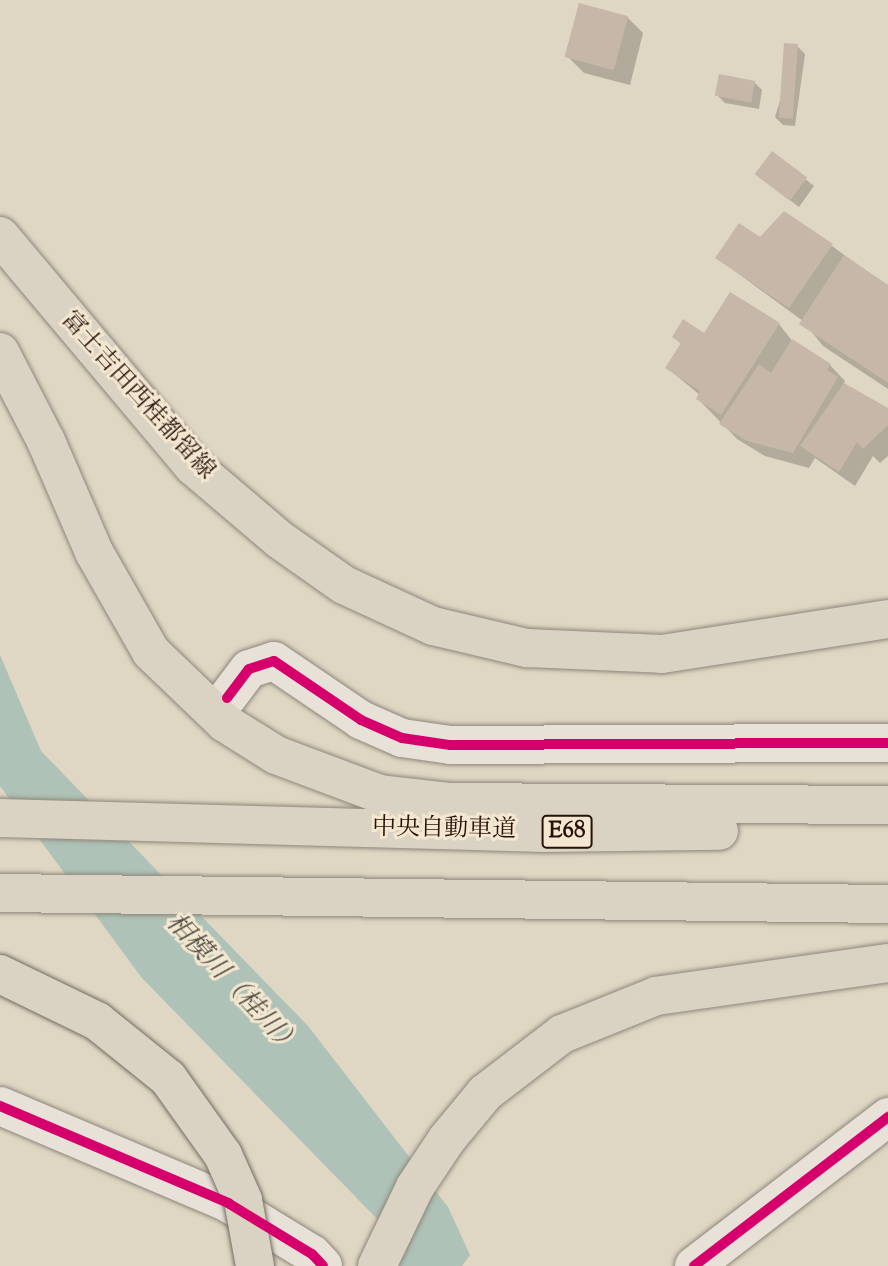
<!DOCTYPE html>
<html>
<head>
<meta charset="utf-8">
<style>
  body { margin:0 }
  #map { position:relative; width:888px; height:1266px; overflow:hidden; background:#dfd6c3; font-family:"Sorts Mill Goudy","Noto Serif JP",serif }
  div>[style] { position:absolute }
  .water>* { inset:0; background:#aec2b7 }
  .shadow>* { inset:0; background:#0003 }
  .building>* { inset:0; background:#c6b7a8; transform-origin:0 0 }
  .roads { filter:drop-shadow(0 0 2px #8e867b) drop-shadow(0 0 2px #8e867b) }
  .minor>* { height:38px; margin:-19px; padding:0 19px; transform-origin:19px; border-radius:19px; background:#e7e1d7 }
  .major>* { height:38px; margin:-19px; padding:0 19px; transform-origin:19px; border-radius:19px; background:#dad2c3 }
  .highway>* { height:38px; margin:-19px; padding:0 19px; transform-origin:19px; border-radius:19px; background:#dad2c3 }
  .bridges { filter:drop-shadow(0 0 2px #746c62) drop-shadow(0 0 2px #746c62) }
  .highway-bridge>* { height:38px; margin:-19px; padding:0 19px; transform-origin:19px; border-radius:19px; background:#dad2c3 }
  .cycleway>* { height:10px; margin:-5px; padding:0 5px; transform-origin:5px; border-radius:5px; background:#d6006c }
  span { translate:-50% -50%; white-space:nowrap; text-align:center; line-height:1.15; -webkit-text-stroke:6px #f3e7d0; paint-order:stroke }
  .shield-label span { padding:2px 5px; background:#f3e7d0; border:2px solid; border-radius:5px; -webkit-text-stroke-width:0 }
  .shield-label { font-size:23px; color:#271109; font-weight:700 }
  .street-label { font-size:24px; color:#271109 }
  .water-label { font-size:26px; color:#4f4c44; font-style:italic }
</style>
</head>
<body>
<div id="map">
  <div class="water">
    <i style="clip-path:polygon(0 655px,41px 751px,308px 1026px,448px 1207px,470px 1255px,462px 1266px,375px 1266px,384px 1226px,142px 978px,0 786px)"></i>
  </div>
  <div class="shadow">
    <i style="clip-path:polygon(627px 17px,643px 33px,630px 85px,584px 73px,568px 57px)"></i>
    <i style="clip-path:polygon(797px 46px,805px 54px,795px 126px,783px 125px,775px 117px)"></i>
    <i style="clip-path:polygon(754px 82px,762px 90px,759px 109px,725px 103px,717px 95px)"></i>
    <i style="clip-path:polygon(772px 153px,814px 186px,799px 207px,765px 181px)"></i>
    <i style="clip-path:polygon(760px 239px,832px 246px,888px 287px,888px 389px,823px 346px,803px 321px,717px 258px)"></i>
    <i style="clip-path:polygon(779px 324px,793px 342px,830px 365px,845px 381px,843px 385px,888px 410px,888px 456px,880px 463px,873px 456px,855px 486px,815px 458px,809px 468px,765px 456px,737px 439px,698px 399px,700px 395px,667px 368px,682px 345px,674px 337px)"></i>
  </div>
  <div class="building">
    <i style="left:579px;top:3px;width:51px;height:56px;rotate:15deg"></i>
    <i style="left:784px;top:43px;width:14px;height:75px;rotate:4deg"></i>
    <i style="left:719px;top:74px;width:37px;height:22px;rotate:11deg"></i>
    <i style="left:772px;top:151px;width:44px;height:29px;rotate:37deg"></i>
    <i style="clip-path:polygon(784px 211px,833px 244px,789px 308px,715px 258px,739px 223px,760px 237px)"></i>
    <i style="clip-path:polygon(844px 255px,888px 285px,888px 383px,799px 324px)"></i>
    <i style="clip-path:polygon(730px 292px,780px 323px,721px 415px,696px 399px,700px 391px,665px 368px,681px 343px,672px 337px,683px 319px,704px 333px)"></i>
    <i style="clip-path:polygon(792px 339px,831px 364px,827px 370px,838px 377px,793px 453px,747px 441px,719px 424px,759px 364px,771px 373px)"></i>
    <i style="clip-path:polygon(844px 383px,888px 408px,888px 425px,863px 449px,857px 442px,839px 472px,800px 446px)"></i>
  </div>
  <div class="roads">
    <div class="minor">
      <i style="left:227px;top:698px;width:36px;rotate:-53deg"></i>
      <i style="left:249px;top:669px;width:26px;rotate:-18deg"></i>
      <i style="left:274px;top:661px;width:105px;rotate:34.1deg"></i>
      <i style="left:361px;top:720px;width:45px;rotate:23.7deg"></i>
      <i style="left:402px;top:738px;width:49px;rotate:8.3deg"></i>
      <i style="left:450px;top:745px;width:438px;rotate:-0.3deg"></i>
      <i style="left:0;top:1106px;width:248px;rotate:23deg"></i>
      <i style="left:228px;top:1203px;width:98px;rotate:31.3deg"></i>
      <i style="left:312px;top:1254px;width:16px;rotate:47deg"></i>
      <i style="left:694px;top:1266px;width:245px;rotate:-37.5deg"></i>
    </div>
    <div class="major">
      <i style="left:0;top:236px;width:300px;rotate:50deg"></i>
      <i style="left:193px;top:466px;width:114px;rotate:40.4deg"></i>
      <i style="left:280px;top:540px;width:78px;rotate:35.1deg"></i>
      <i style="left:344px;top:585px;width:98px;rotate:24.7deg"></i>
      <i style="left:433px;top:626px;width:97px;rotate:13.2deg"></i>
      <i style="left:527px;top:648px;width:135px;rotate:2.5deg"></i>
      <i style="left:662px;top:654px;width:229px;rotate:-8.8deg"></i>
    </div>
    <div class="highway">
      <i style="left:0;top:352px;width:100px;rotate:62.7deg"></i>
      <i style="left:46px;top:441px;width:121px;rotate:66.6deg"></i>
      <i style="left:94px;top:552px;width:115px;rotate:60.3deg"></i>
      <i style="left:151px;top:652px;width:103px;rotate:43.8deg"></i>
      <i style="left:225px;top:723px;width:60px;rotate:32.1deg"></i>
      <i style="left:276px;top:755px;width:111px;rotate:20.6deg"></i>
      <i style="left:380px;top:794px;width:69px;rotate:6.6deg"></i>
      <i style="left:449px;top:802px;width:439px;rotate:0.4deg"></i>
      <i style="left:0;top:818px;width:544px;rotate:1.58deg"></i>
      <i style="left:544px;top:833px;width:175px;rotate:-0.7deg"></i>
      <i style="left:0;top:893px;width:888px;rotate:0.71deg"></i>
      <i style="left:377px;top:1266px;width:88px;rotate:-64.3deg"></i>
      <i style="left:415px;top:1187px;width:58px;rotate:-56.3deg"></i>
      <i style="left:447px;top:1139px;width:60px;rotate:-50.4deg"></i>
      <i style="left:485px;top:1093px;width:97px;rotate:-37.5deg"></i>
      <i style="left:562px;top:1034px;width:101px;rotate:-22deg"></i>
      <i style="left:656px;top:996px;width:234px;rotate:-8.1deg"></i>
    </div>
  </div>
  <div class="bridges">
    <div class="highway-bridge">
      <i style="left:0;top:974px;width:108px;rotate:25.9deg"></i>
      <i style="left:97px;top:1021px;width:91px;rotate:38.8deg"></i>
      <i style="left:168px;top:1078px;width:95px;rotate:54.5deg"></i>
      <i style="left:223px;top:1155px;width:49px;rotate:66deg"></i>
      <i style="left:243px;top:1200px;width:67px;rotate:79.7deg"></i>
    </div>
  </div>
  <div class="cycleway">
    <i style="left:227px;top:698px;width:36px;rotate:-53deg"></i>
    <i style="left:249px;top:669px;width:26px;rotate:-18deg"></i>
    <i style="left:274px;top:661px;width:105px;rotate:34.1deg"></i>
    <i style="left:361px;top:720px;width:45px;rotate:23.7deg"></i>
    <i style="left:402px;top:738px;width:49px;rotate:8.3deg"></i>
    <i style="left:450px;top:745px;width:438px;rotate:-0.3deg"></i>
    <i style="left:0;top:1106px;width:248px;rotate:23deg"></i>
    <i style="left:228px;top:1203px;width:98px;rotate:31.3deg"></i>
    <i style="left:312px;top:1254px;width:16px;rotate:47deg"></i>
    <i style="left:694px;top:1266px;width:245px;rotate:-37.5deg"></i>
  </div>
  <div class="shield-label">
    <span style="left:567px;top:832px">E68</span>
  </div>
  <div class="street-label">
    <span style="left:137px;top:396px;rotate:48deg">富士吉田西桂都留線</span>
    <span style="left:444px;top:830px;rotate:1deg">中央自動車道</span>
  </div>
  <div class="water-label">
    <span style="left:232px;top:985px;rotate:47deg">相模川（桂川）</span>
  </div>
</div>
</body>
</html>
